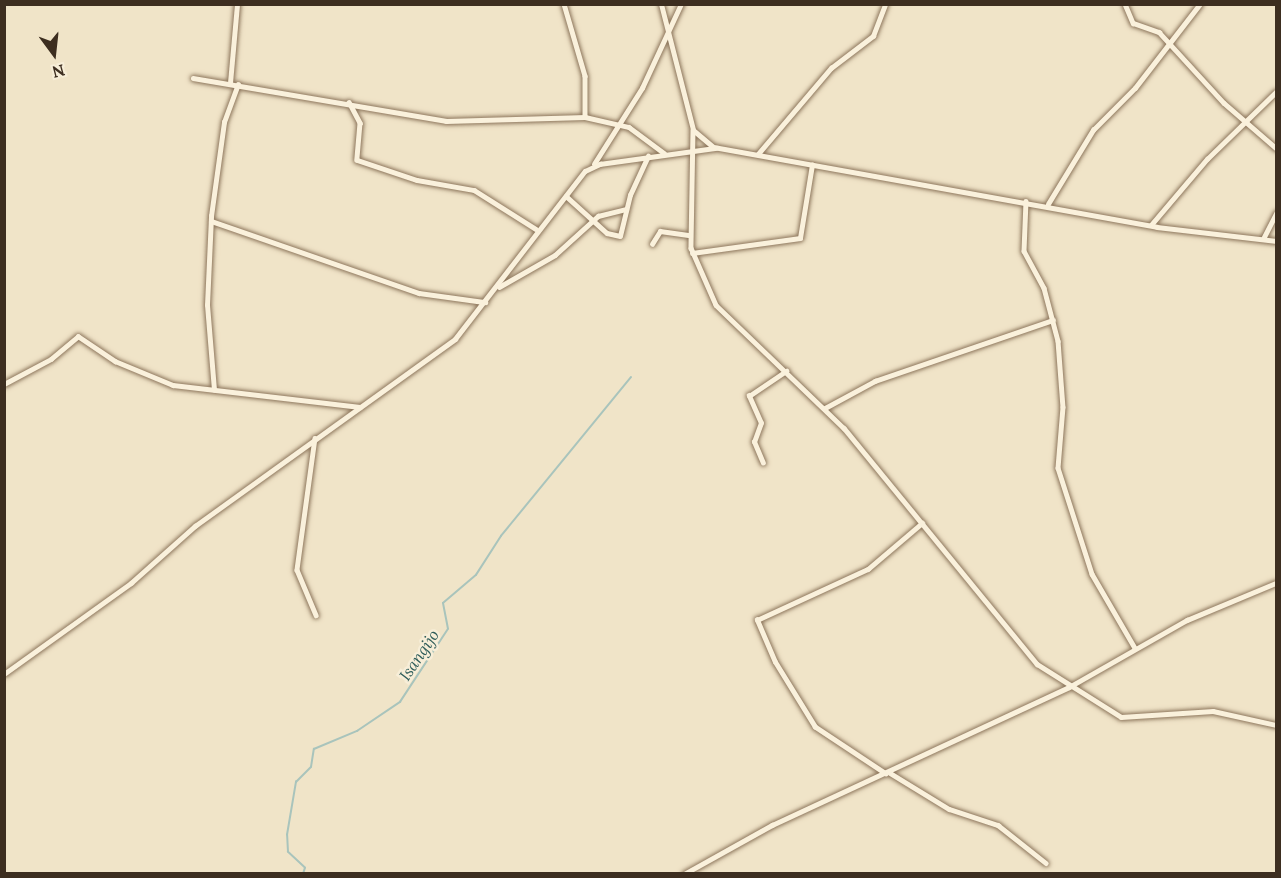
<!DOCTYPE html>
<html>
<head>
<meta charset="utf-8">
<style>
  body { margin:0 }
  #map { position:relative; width:1281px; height:878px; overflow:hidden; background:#f0e4c8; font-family:Lora,serif }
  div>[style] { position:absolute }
  .stream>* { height:1.5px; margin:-0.75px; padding:0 0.75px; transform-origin:0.75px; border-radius:0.75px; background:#a9c4bc }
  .roads { filter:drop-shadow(0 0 2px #8d765c) drop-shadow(0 0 2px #8d765c) }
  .minor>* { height:4.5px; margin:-2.25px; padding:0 2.25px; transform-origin:2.25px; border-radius:2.25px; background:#faf1dc }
  .tertiary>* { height:5px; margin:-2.5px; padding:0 2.5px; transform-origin:2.5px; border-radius:2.5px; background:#faf1dc }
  span { translate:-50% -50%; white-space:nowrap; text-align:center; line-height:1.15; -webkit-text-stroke:5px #f7eed8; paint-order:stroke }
  .water-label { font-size:16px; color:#2f5d5a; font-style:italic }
  .frame { position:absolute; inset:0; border:6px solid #3d2e20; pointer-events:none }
  .north { position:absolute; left:24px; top:24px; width:60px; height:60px; -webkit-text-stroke:4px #f7eed8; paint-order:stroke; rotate:165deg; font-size:16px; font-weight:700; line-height:24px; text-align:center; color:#3d2e20 }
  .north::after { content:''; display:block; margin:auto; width:21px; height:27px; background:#3d2e20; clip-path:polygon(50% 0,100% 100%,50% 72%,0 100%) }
</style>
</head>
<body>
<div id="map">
  <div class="stream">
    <i style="left:303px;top:874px;width:6px;rotate:-72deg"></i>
    <i style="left:305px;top:868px;width:23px;rotate:-137deg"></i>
    <i style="left:288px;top:852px;width:17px;rotate:-93deg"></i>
    <i style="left:287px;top:835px;width:54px;rotate:-80.4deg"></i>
    <i style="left:296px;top:782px;width:21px;rotate:-45deg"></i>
    <i style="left:311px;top:767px;width:18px;rotate:-81deg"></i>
    <i style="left:314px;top:749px;width:47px;rotate:-22.7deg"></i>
    <i style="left:357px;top:731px;width:52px;rotate:-34deg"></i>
    <i style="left:400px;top:702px;width:87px;rotate:-56.7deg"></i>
    <i style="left:448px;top:629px;width:26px;rotate:-101deg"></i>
    <i style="left:443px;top:603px;width:43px;rotate:-40.3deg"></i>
    <i style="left:476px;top:575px;width:46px;rotate:-57.3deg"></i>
    <i style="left:501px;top:536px;width:205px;rotate:-50.7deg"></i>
  </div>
  <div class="roads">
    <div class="minor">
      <i style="left:564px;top:4px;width:75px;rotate:73.7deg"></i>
      <i style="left:585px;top:76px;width:41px;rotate:90deg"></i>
      <i style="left:1125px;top:4px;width:21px;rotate:67deg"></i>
      <i style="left:1133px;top:23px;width:28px;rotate:19deg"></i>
      <i style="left:1159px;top:32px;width:96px;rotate:47.5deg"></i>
      <i style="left:1224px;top:103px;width:69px;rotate:40.9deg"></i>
      <i style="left:193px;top:78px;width:257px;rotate:9.6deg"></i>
      <i style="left:446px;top:121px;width:139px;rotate:-1.6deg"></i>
      <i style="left:585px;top:117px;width:45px;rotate:12.8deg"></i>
      <i style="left:629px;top:127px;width:44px;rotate:36.6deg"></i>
      <i style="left:230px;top:83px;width:79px;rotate:-84.9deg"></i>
      <i style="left:349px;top:102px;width:24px;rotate:62deg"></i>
      <i style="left:360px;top:123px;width:37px;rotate:95deg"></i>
      <i style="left:357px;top:160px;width:63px;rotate:18.4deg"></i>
      <i style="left:417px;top:180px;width:58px;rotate:10deg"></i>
      <i style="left:474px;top:190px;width:73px;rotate:32.2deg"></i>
      <i style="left:693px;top:130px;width:118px;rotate:91deg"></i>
      <i style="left:691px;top:248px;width:62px;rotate:66.3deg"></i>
      <i style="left:716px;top:305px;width:178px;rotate:43.9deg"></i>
      <i style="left:844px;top:428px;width:305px;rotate:50.7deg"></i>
      <i style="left:1037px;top:664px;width:99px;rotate:32.2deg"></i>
      <i style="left:1121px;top:717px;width:92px;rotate:-3.7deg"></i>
      <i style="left:1213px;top:711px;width:65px;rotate:12.5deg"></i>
      <i style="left:758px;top:154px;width:113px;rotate:-49.7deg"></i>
      <i style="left:831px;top:68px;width:53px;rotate:-37.3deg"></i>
      <i style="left:873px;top:36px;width:34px;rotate:-69deg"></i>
      <i style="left:594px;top:164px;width:90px;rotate:-57.7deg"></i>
      <i style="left:642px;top:88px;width:93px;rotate:-65.1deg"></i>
      <i style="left:566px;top:196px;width:55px;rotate:42.1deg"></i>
      <i style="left:607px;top:233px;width:13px;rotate:13deg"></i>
      <i style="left:620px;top:236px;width:42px;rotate:-76.3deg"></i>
      <i style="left:630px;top:195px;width:43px;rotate:-65.2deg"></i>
      <i style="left:1026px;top:201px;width:50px;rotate:92.3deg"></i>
      <i style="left:1024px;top:251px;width:42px;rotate:61.6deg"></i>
      <i style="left:1044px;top:288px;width:55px;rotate:75.2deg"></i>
      <i style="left:1058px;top:341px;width:66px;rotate:85.7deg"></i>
      <i style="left:1063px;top:407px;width:61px;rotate:94.7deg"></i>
      <i style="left:1058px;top:468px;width:111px;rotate:72.2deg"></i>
      <i style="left:1092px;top:574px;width:86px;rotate:59.8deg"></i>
      <i style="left:1048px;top:204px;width:87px;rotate:-58.7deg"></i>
      <i style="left:1093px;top:130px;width:59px;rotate:-45deg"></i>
      <i style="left:1135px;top:88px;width:106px;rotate:-52.3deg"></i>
      <i style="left:211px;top:221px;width:220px;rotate:19.1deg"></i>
      <i style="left:419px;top:293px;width:67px;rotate:7.8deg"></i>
      <i style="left:1151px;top:225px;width:87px;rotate:-49.7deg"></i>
      <i style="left:1207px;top:159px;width:96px;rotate:-44.2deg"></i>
      <i style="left:1263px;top:239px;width:29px;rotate:-63deg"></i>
      <i style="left:652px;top:244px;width:15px;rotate:-58deg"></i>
      <i style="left:660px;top:231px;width:30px;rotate:8deg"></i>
      <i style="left:692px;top:253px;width:109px;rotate:-7.9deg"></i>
      <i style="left:800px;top:238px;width:74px;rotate:-80.7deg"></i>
      <i style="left:499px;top:287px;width:64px;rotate:-29.7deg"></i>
      <i style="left:555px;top:255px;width:58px;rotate:-42.2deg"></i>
      <i style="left:598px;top:216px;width:29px;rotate:-14deg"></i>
      <i style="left:4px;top:384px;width:53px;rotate:-28deg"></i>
      <i style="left:51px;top:359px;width:35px;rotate:-40deg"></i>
      <i style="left:78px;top:336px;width:45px;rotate:34deg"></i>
      <i style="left:115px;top:361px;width:63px;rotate:22.5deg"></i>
      <i style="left:173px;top:385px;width:188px;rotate:6.7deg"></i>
      <i style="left:214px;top:390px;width:85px;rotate:-94.7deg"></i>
      <i style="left:207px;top:305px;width:89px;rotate:-87.4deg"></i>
      <i style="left:211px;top:216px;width:95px;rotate:-82.1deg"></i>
      <i style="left:224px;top:122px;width:40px;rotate:-69.8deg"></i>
      <i style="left:825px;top:408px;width:57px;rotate:-28.4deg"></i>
      <i style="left:875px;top:381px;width:188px;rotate:-18.9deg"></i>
      <i style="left:315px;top:438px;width:133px;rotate:97.8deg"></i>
      <i style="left:297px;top:570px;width:49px;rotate:67.1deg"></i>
      <i style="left:763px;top:463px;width:23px;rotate:-113deg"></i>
      <i style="left:754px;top:442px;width:20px;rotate:-70deg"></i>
      <i style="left:761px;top:423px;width:30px;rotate:-114deg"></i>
      <i style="left:749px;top:396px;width:45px;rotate:-34deg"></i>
      <i style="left:4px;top:674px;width:156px;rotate:-35.6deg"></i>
      <i style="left:131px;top:583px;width:86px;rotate:-41.7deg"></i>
      <i style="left:195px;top:526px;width:320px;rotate:-35.7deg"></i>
      <i style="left:455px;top:339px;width:212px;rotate:-52.3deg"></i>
      <i style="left:585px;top:171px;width:17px;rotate:-25deg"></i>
      <i style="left:600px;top:164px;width:117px;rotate:-7.9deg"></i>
      <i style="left:890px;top:773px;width:69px;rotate:31.4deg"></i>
      <i style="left:949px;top:809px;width:52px;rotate:18.1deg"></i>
      <i style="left:998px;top:825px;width:61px;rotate:38.4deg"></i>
      <i style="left:886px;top:774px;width:85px;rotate:-146.5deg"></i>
      <i style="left:815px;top:727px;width:76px;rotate:-121.6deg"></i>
      <i style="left:775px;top:662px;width:46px;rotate:-113.2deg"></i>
      <i style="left:757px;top:620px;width:122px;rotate:-24.7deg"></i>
      <i style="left:868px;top:569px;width:71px;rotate:-40.4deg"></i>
      <i style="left:684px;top:874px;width:101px;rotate:-29.1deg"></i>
      <i style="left:772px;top:825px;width:327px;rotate:-24.9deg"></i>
      <i style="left:1069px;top:687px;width:136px;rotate:-29.6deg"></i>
      <i style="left:1187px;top:620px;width:96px;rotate:-22.6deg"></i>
    </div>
    <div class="tertiary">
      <i style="left:661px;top:4px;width:130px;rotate:75.7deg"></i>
      <i style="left:693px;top:130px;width:26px;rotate:40deg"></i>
      <i style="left:713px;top:147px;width:451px;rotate:10.2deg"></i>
      <i style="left:1157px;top:227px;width:120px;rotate:6.7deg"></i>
    </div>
  </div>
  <div class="water-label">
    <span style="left:419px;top:655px;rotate:-56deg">Isangijo</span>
  </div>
  <div class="frame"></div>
  <div class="north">N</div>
</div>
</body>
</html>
